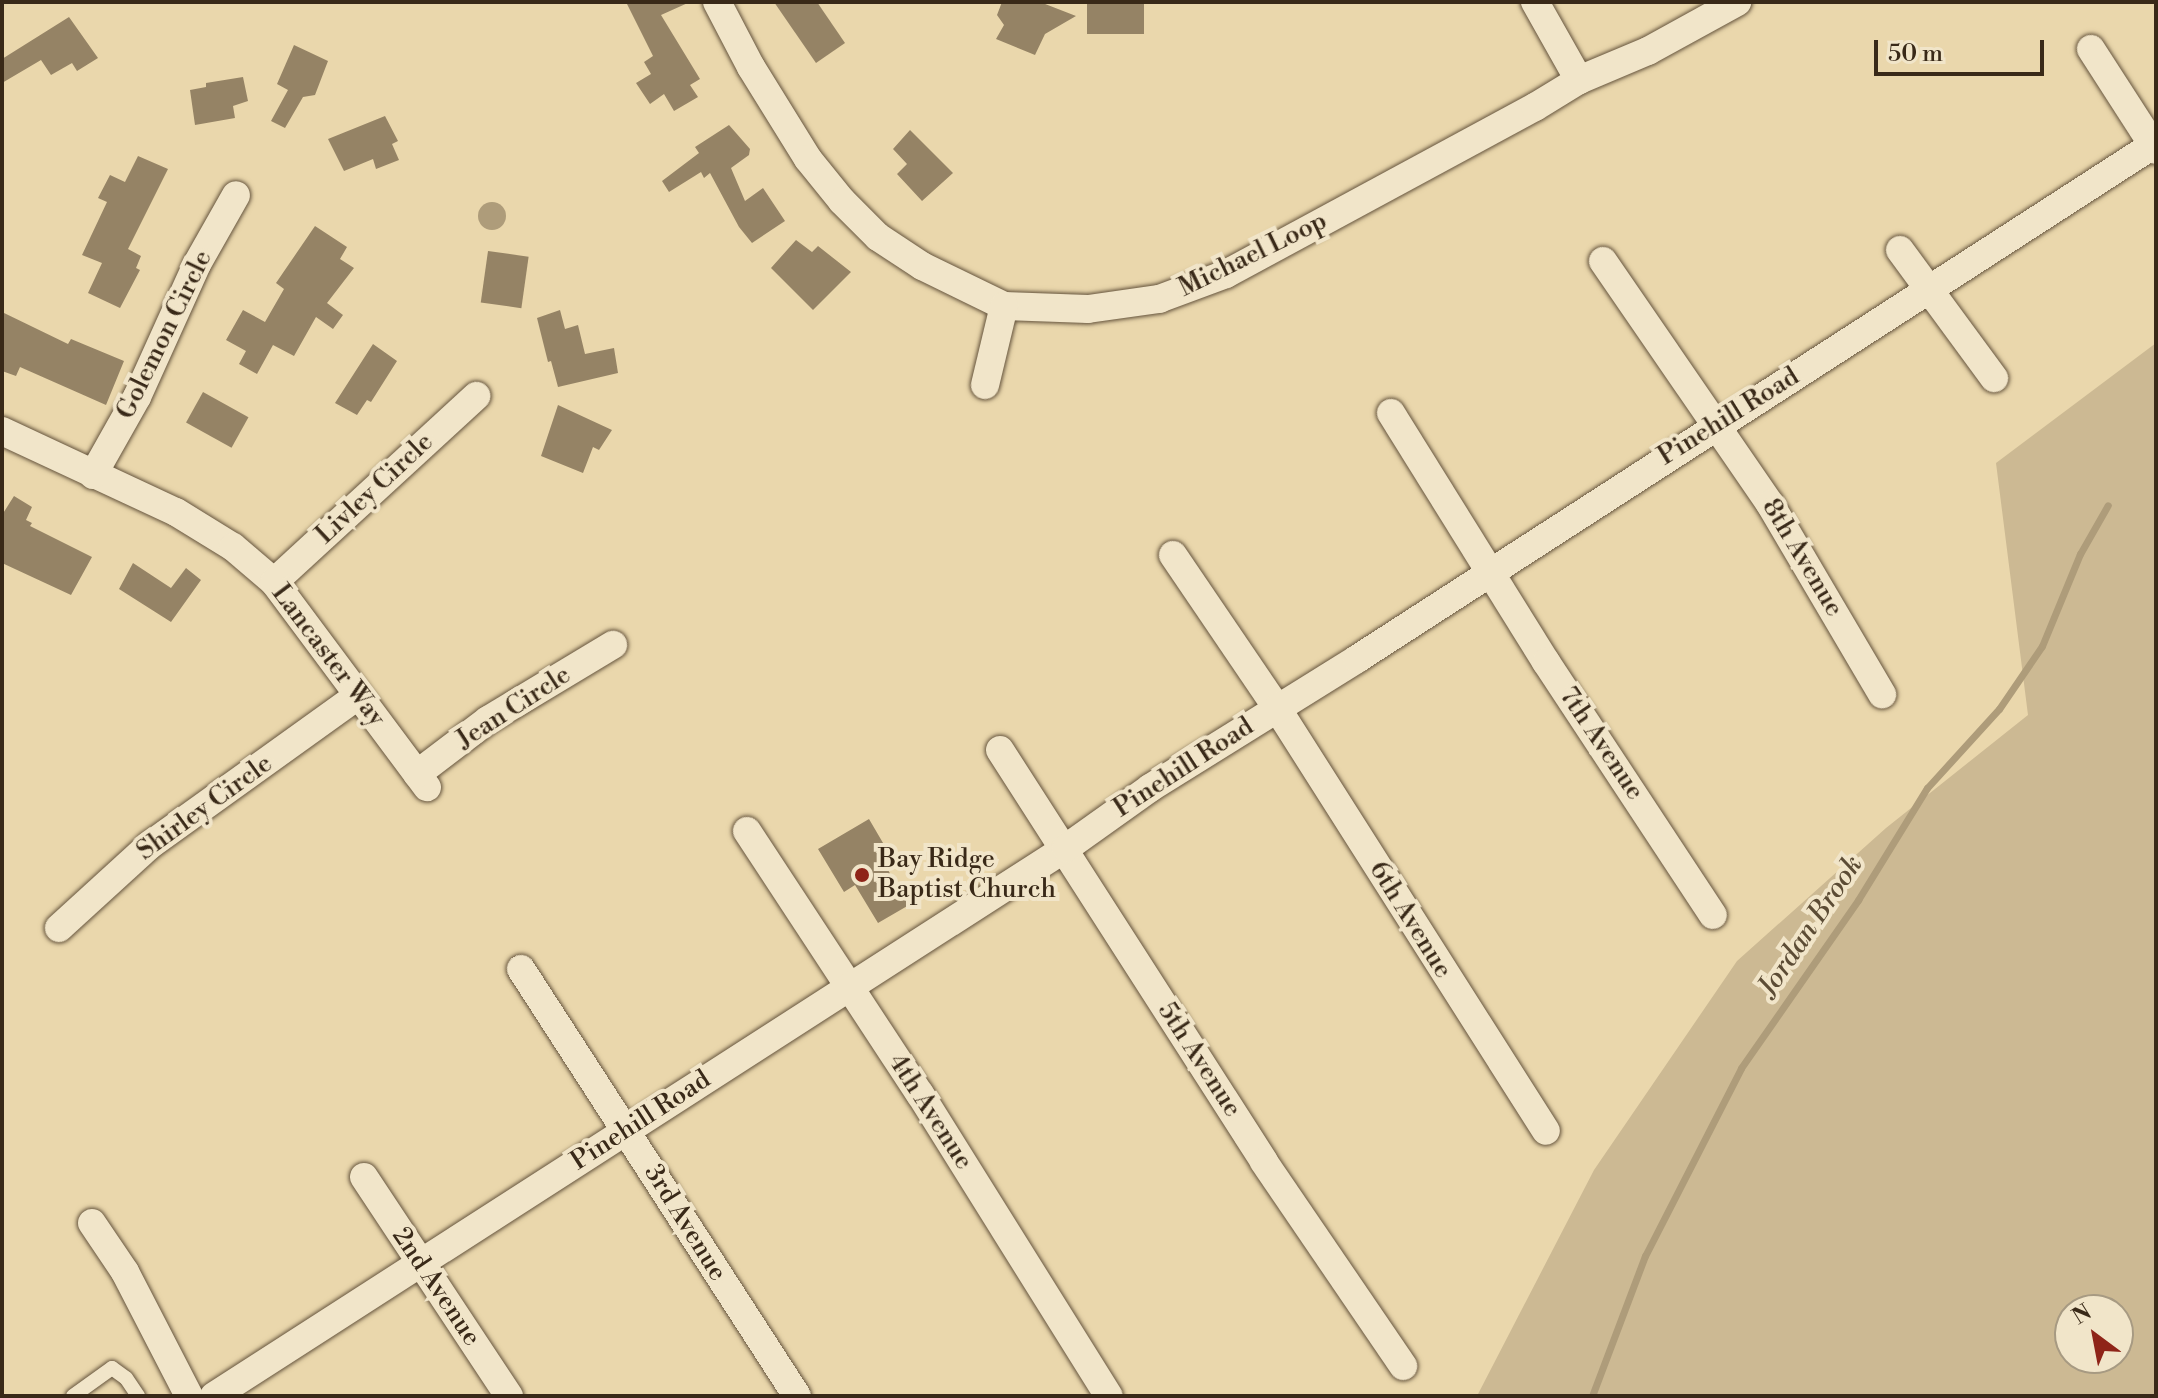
<!DOCTYPE html>
<html>
<head>
<meta charset="utf-8">
<style>
  body { margin:0 }
  #map { position:relative; width:2158px; height:1398px; overflow:hidden; background:#ead7ac; font-family:"Libre Bodoni",serif }
  div>[style] { position:absolute }
  .green>* { inset:0; background:#ccb993 }
  .water>* { inset:0; background:#ae9c7a }
  .round { border-radius:50% }
  .stream>* { height:7px; margin:-3.5px; padding:0 3.5px; transform-origin:3.5px; border-radius:3.5px; background:#ae9c7a }
  .building>* { inset:0; background:#958365; transform-origin:0 0 }
  .roads { filter:drop-shadow(0 0 2px #65543d) drop-shadow(0 0 2px #65543d) }
  .lane>* { height:14px; margin:-7px; padding:0 7px; transform-origin:7px; border-radius:7px; background:#f1e5c9 }
  .street>* { height:28px; margin:-14px; padding:0 14px; transform-origin:14px; border-radius:14px; background:#f1e5c9 }
  .dots>* { width:22px; height:22px; translate:-50% -50%; box-sizing:border-box; border:4px solid #f1e5c9; border-radius:50% }
  span { translate:-50% -50%; white-space:nowrap; text-align:center; line-height:1.15; -webkit-text-stroke:8px #f1e5c9; paint-order:stroke }
  .street-label { font-size:26px; color:#392918 }
  .poi-label { font-size:26px; color:#392918 }
  .left { translate:0 -50%; text-align:left }
  .water-label { font-size:28px; color:#5c4c35; font-style:italic }
  .frame { position:absolute; inset:0; border:4px solid #392918; pointer-events:none }
  .north { position:absolute; left:2054px; top:1294px; width:80px; height:80px; box-sizing:border-box; background:#f1e5c9; border:2px solid #a79a82; border-radius:50%; rotate:328deg; font-size:22px; font-weight:700; line-height:32px; text-align:center; color:#392918 }
  .north::after { content:''; display:block; margin:auto; width:28px; height:36px; background:#8f2418; clip-path:polygon(50% 0,100% 100%,50% 72%,0 100%) }
  .scale { position:absolute; left:1874px; top:40px; width:170px; height:36px; box-sizing:border-box; border:4px solid #392918; border-top:0; padding-left:10px; font-size:24px; line-height:28px; white-space:nowrap; color:#392918; -webkit-text-stroke:6px #f1e5c9; paint-order:stroke }
</style>
</head>
<body>
<div id="map">
  <div class="green">
    <i style="clip-path:polygon(evenodd,2156px 343px,2156px 1396px,1477px 1396px,1594px 1170px,1737px 961px,1886px 828px,2028px 715px,1996px 463px,2156px 343px,2070px 1310px,2118px 1310px,2118px 1358px,2070px 1358px,2070px 1310px)"></i>
  </div>
  <div class="water">
    <i class="round" style="left:478px;top:202px;width:28px;height:28px"></i>
  </div>
  <div class="stream">
    <i style="left:1592px;top:1396px;width:150px;rotate:-69.3deg"></i>
    <i style="left:1645px;top:1256px;width:211px;rotate:-62.9deg"></i>
    <i style="left:1741px;top:1068px;width:205px;rotate:-55.1deg"></i>
    <i style="left:1858px;top:900px;width:132px;rotate:-58.4deg"></i>
    <i style="left:1927px;top:788px;width:107px;rotate:-47.7deg"></i>
    <i style="left:1999px;top:709px;width:76px;rotate:-55.7deg"></i>
    <i style="left:2042px;top:646px;width:100px;rotate:-67.6deg"></i>
    <i style="left:2080px;top:554px;width:56px;rotate:-60.3deg"></i>
  </div>
  <div class="building">
    <i style="clip-path:polygon(626px 2px,690px 2px,661px 15px,700px 79px,690px 85px,698px 97px,674px 111px,664px 94px,650px 104px,636px 83px,651px 74px,644px 62px,653px 56px)"></i>
    <i style="clip-path:polygon(774px 2px,817px 2px,845px 43px,816px 63px)"></i>
    <i style="clip-path:polygon(1002px 2px,1040px 2px,1076px 16px,1045px 34px,1035px 55px,996px 39px,1004px 25px,997px 15px)"></i>
    <i style="left:1087px;top:2px;width:57px;height:32px"></i>
    <i style="clip-path:polygon(69px 17px,98px 58px,77px 71px,72px 63px,51px 75px,41px 60px,2px 83px,2px 59px)"></i>
    <i style="clip-path:polygon(294px 45px,328px 61px,315px 95px,303px 97px,285px 128px,271px 121px,288px 90px,277px 84px)"></i>
    <i style="clip-path:polygon(243px 77px,248px 101px,233px 106px,235px 118px,195px 125px,190px 90px,206px 87px,206px 83px)"></i>
    <i style="clip-path:polygon(385px 116px,398px 141px,392px 144px,399px 160px,376px 169px,373px 159px,344px 171px,328px 139px)"></i>
    <i style="clip-path:polygon(729px 125px,750px 149px,749px 155px,731px 168px,745px 201px,763px 188px,785px 221px,752px 243px,739px 227px,710px 173px,704px 178px,701px 172px,669px 192px,662px 181px,699px 153px,695px 147px)"></i>
    <i style="clip-path:polygon(910px 130px,953px 173px,922px 201px,897px 174px,907px 164px,893px 149px)"></i>
    <i style="clip-path:polygon(138px 156px,168px 169px,128px 249px,141px 256px,136px 268px,140px 270px,120px 308px,88px 293px,102px 263px,82px 255px,107px 202px,98px 198px,110px 175px,125px 182px)"></i>
    <i style="clip-path:polygon(315px 226px,347px 247px,340px 259px,354px 268px,327px 303px,343px 315px,333px 329px,316px 317px,294px 356px,273px 345px,257px 374px,239px 364px,246px 351px,226px 340px,243px 310px,265px 322px,284px 289px,276px 283px)"></i>
    <i style="clip-path:polygon(796px 240px,812px 252px,818px 246px,851px 272px,813px 310px,771px 268px)"></i>
    <i style="left:488px;top:251px;width:41px;height:52px;rotate:8deg"></i>
    <i style="clip-path:polygon(560px 310px,565px 329px,578px 325px,585px 354px,614px 348px,618px 373px,558px 387px,551px 361px,548px 362px,537px 318px)"></i>
    <i style="clip-path:polygon(2px 312px,68px 344px,71px 339px,124px 361px,106px 405px,20px 367px,16px 376px,2px 371px)"></i>
    <i style="clip-path:polygon(373px 344px,397px 361px,371px 402px,367px 400px,357px 415px,335px 403px)"></i>
    <i style="left:203px;top:392px;width:52px;height:35px;rotate:29deg"></i>
    <i style="clip-path:polygon(558px 405px,612px 430px,599px 450px,593px 447px,583px 473px,541px 456px)"></i>
    <i style="clip-path:polygon(14px 496px,32px 507px,26px 520px,32px 523px,30px 526px,92px 557px,71px 595px,2px 563px,2px 515px)"></i>
    <i style="clip-path:polygon(133px 563px,171px 588px,186px 568px,201px 580px,171px 622px,119px 589px)"></i>
    <i style="clip-path:polygon(869px 819px,893px 860px,885px 865px,909px 905px,878px 923px,855px 885px,844px 892px,818px 849px)"></i>
  </div>
  <div class="roads">
    <div class="lane">
      <i style="left:73px;top:1396px;width:48px;rotate:-35.7deg"></i>
      <i style="left:112px;top:1368px;width:17px;rotate:36deg"></i>
      <i style="left:126px;top:1378px;width:22px;rotate:56deg"></i>
    </div>
    <div class="street">
      <i style="left:717px;top:2px;width:73px;rotate:62.4deg"></i>
      <i style="left:751px;top:67px;width:108px;rotate:58.2deg"></i>
      <i style="left:808px;top:159px;width:54px;rotate:51deg"></i>
      <i style="left:842px;top:201px;width:51px;rotate:45deg"></i>
      <i style="left:878px;top:237px;width:53px;rotate:33.4deg"></i>
      <i style="left:922px;top:266px;width:91px;rotate:26deg"></i>
      <i style="left:1004px;top:306px;width:84px;rotate:2deg"></i>
      <i style="left:1088px;top:309px;width:72px;rotate:-8deg"></i>
      <i style="left:1159px;top:299px;width:72px;rotate:-20.5deg"></i>
      <i style="left:1226px;top:274px;width:351px;rotate:-28.4deg"></i>
      <i style="left:1535px;top:107px;width:52px;rotate:-31.5deg"></i>
      <i style="left:1579px;top:80px;width:75px;rotate:-22.8deg"></i>
      <i style="left:1648px;top:51px;width:102px;rotate:-28.8deg"></i>
      <i style="left:1535px;top:2px;width:90px;rotate:60.6deg"></i>
      <i style="left:2091px;top:49px;width:120px;rotate:57.2deg"></i>
      <i style="left:1900px;top:250px;width:159px;rotate:53.7deg"></i>
      <i style="left:1603px;top:261px;width:295px;rotate:55.5deg"></i>
      <i style="left:1770px;top:504px;width:221px;rotate:59.5deg"></i>
      <i style="left:985px;top:385px;width:81px;rotate:-76.5deg"></i>
      <i style="left:1391px;top:413px;width:293px;rotate:58.1deg"></i>
      <i style="left:1546px;top:662px;width:303px;rotate:56.6deg"></i>
      <i style="left:2px;top:431px;width:192px;rotate:25deg"></i>
      <i style="left:176px;top:512px;width:67px;rotate:31.6deg"></i>
      <i style="left:233px;top:547px;width:54px;rotate:40.5deg"></i>
      <i style="left:274px;top:582px;width:256px;rotate:53.3deg"></i>
      <i style="left:93px;top:475px;width:90px;rotate:-60.6deg"></i>
      <i style="left:137px;top:397px;width:146px;rotate:-65.7deg"></i>
      <i style="left:197px;top:264px;width:79px;rotate:-60.5deg"></i>
      <i style="left:1173px;top:555px;width:185px;rotate:55.8deg"></i>
      <i style="left:1277px;top:708px;width:501px;rotate:57.55deg"></i>
      <i style="left:274px;top:582px;width:275px;rotate:-42.6deg"></i>
      <i style="left:1000px;top:750px;width:489px;rotate:57.3deg"></i>
      <i style="left:1264px;top:1162px;width:247px;rotate:55.7deg"></i>
      <i style="left:417px;top:774px;width:89px;rotate:-37.3deg"></i>
      <i style="left:488px;top:720px;width:146px;rotate:-31deg"></i>
      <i style="left:747px;top:831px;width:315px;rotate:56.7deg"></i>
      <i style="left:920px;top:1094px;width:356px;rotate:58deg"></i>
      <i style="left:59px;top:928px;width:123px;rotate:-42.4deg"></i>
      <i style="left:150px;top:845px;width:255px;rotate:-35.7deg"></i>
      <i style="left:521px;top:969px;width:508px;rotate:57.12deg"></i>
      <i style="left:364px;top:1177px;width:263px;rotate:56.5deg"></i>
      <i style="left:92px;top:1223px;width:59px;rotate:56deg"></i>
      <i style="left:125px;top:1272px;width:140px;rotate:62.7deg"></i>
      <i style="left:214px;top:1396px;width:1013px;rotate:-32.75deg"></i>
      <i style="left:1066px;top:848px;width:103px;rotate:-35.5deg"></i>
      <i style="left:1150px;top:788px;width:244px;rotate:-31.9deg"></i>
      <i style="left:1357px;top:659px;width:951px;rotate:-32.85deg"></i>
    </div>
  </div>
  <div class="dots">
    <i style="left:862px;top:875px;background:#8f2418"></i>
  </div>
  <div class="street-label">
    <span style="left:1253px;top:255px;rotate:-26deg">Michael Loop</span>
    <span style="left:165px;top:335px;rotate:-64deg">Golemon Circle</span>
    <span style="left:1729px;top:417px;rotate:-32deg">Pinehill Road</span>
    <span style="left:375px;top:489px;rotate:-43deg">Livley Circle</span>
    <span style="left:1802px;top:558px;rotate:59deg">8th Avenue</span>
    <span style="left:328px;top:656px;rotate:53deg">Lancaster Way</span>
    <span style="left:514px;top:708px;rotate:-33deg">Jean Circle</span>
    <span style="left:1601px;top:744px;rotate:56deg">7th Avenue</span>
    <span style="left:1184px;top:768px;rotate:-33deg">Pinehill Road</span>
    <span style="left:205px;top:808px;rotate:-36deg">Shirley Circle</span>
    <span style="left:1410px;top:920px;rotate:58deg">6th Avenue</span>
    <span style="left:1199px;top:1060px;rotate:57deg">5th Avenue</span>
    <span style="left:930px;top:1112px;rotate:57deg">4th Avenue</span>
    <span style="left:641px;top:1121px;rotate:-33deg">Pinehill Road</span>
    <span style="left:685px;top:1223px;rotate:58deg">3rd Avenue</span>
    <span style="left:436px;top:1287px;rotate:56deg">2nd Avenue</span>
  </div>
  <div class="poi-label">
    <span class="left" style="left:878px;top:875px">Bay Ridge<br>Baptist Church</span>
  </div>
  <div class="water-label">
    <span style="left:1811px;top:926px;rotate:-56deg">Jordan Brook</span>
  </div>
  <div class="frame"></div>
  <div class="north">N</div>
  <div class="scale">50 m</div>
</div>
</body>
</html>
